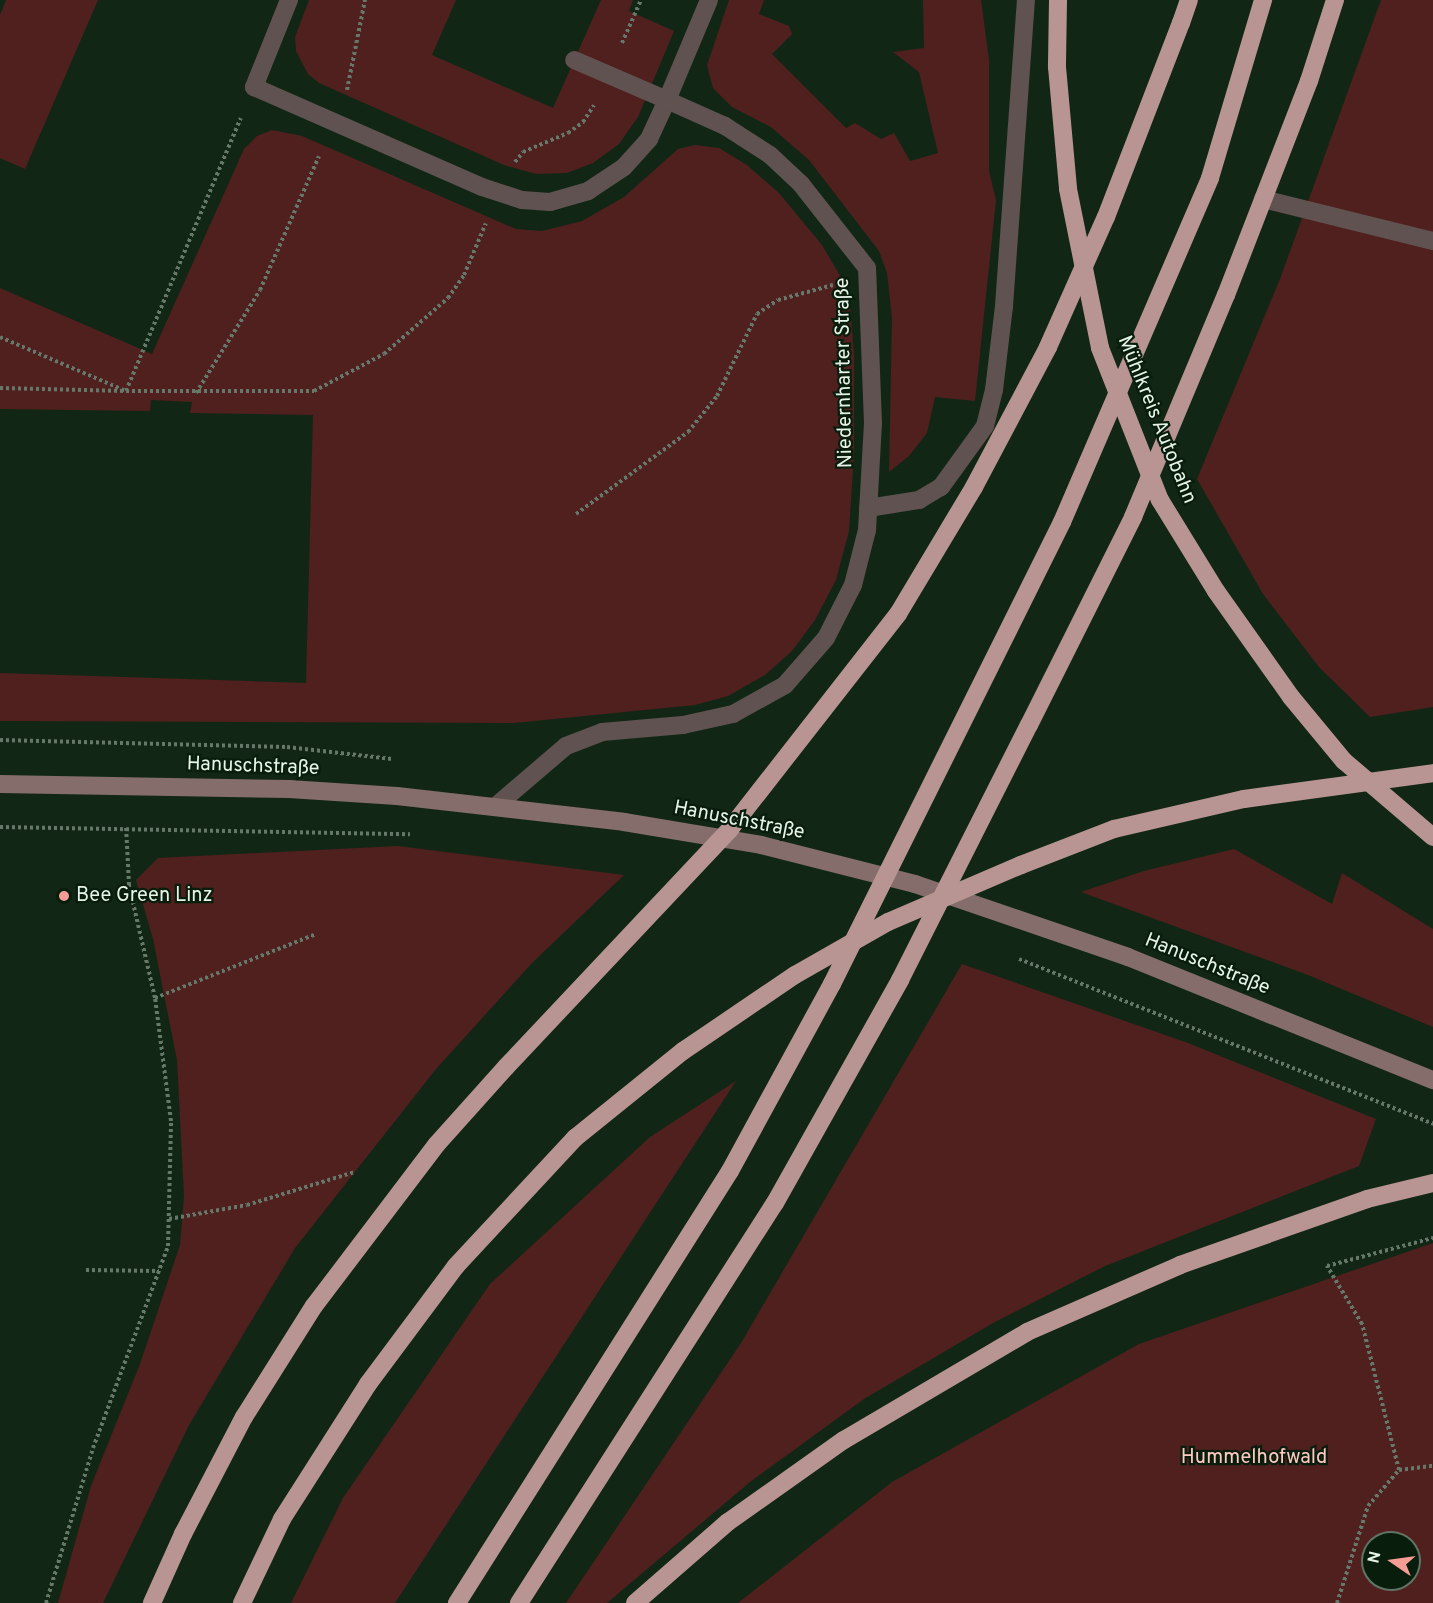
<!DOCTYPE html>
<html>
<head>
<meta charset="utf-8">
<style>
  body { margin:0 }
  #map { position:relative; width:1433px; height:1603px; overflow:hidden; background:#122615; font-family:Overpass,sans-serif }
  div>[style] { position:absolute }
  .green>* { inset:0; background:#4f201e }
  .path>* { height:4px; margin-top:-2px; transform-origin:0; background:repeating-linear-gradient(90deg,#667869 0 3px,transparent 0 6px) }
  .lane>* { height:18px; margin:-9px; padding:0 9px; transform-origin:9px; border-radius:9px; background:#605250 }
  .street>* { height:18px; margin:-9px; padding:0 9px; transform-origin:9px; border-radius:9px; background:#605250 }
  .secondary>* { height:18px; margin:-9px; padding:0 9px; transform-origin:9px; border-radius:9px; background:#846d6b }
  .highway>* { height:18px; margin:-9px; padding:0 9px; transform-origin:9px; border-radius:9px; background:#b89592 }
  .highway-bridge>* { height:18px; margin:-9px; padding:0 9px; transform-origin:9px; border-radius:9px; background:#b89592 }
  .dots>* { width:16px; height:16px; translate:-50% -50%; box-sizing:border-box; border:3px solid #081d0c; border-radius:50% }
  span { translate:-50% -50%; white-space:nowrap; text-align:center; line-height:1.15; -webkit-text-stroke:4.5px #081d0c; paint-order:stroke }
  .street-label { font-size:20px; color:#e6f3e7 }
  .poi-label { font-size:20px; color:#e6f3e7 }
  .left { translate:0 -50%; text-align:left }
  .park-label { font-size:20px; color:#ffc8c2 }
  .north { position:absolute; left:1361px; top:1531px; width:60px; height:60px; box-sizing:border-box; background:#081d0c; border:2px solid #617364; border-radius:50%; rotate:283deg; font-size:16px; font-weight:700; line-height:24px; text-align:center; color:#e6f3e7 }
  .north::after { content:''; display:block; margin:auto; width:21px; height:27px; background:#f59c94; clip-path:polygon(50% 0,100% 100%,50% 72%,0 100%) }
</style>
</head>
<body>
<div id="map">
  <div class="green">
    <i style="clip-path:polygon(6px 0,98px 0,25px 169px,0 158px,0 15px)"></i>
    <i style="clip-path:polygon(309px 0,456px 0,432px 55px,553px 108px,601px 0,633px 0,629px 11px,674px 31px,638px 117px,619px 144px,593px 163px,567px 173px,536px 174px,504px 165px,319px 83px,308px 74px,296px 51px,295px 37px)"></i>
    <i style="clip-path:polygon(729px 0,764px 0,759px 14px,789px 26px,792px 34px,772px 54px,846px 128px,855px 123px,881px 139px,894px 133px,910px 161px,938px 153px,919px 72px,893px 52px,924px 48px,923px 0,981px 0,989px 60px,989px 171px,996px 200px,975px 401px,935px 397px,927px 433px,909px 456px,889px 472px,892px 318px,887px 273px,879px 251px,809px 160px,771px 127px,732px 107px,713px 88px,707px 65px)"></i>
    <i style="clip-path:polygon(1381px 0,1433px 0,1433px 707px,1370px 717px,1319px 667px,1263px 594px,1197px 479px,1280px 279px)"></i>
    <i style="clip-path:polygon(272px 130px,302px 136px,516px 229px,542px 231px,582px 221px,624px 197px,678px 149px,695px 145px,719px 148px,747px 165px,779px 193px,822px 245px,849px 291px,854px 356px,854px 454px,849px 531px,836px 580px,815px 620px,792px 651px,765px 675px,728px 696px,695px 705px,514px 723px,0 721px,0 673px,306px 683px,313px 415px,190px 413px,192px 402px,151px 400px,150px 411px,0 409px,0 288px,152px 354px,244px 149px,257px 136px)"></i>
    <i style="clip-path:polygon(398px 846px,624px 875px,532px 963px,436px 1069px,295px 1248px,189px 1425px,103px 1603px,58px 1603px,91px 1486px,140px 1364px,180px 1245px,184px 1196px,177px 1060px,153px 939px,136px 880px,158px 858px)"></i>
    <i style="clip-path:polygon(1234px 849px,1332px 904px,1342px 873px,1433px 929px,1433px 1027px,1308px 975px,1081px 892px,1144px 871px)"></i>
    <i style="clip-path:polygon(962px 964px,1188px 1043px,1376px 1119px,1359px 1166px,1105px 1266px,993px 1323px,864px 1399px,750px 1482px,607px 1603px,566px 1603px,741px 1343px)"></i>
    <i style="clip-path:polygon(736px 1081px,395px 1603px,291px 1603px,343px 1498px,490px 1284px,650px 1137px)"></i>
    <i style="clip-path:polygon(evenodd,1433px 1243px,1433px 1603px,738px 1603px,892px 1482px,1139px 1344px,1433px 1243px,1373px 1543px,1409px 1543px,1409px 1579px,1373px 1579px,1373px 1543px)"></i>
  </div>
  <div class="path">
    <i style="left:622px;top:43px;width:47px;rotate:-66.2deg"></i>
    <i style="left:347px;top:90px;width:92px;rotate:-78.7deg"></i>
    <i style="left:515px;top:162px;width:13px;rotate:-51deg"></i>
    <i style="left:523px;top:152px;width:49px;rotate:-22.9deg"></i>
    <i style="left:568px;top:133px;width:19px;rotate:-36deg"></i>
    <i style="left:583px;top:122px;width:20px;rotate:-57deg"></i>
    <i style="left:0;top:337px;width:137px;rotate:23.2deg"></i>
    <i style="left:126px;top:391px;width:188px"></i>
    <i style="left:314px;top:391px;width:79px;rotate:-27.9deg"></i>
    <i style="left:384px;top:354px;width:85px;rotate:-41.2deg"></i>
    <i style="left:448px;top:298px;width:28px;rotate:-55deg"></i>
    <i style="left:464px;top:275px;width:56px;rotate:-67.1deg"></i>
    <i style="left:0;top:388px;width:126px;rotate:1.4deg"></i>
    <i style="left:126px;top:391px;width:296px;rotate:-67.2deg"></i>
    <i style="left:196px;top:393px;width:121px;rotate:-58.1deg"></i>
    <i style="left:260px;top:290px;width:146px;rotate:-66.2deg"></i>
    <i style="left:576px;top:514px;width:139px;rotate:-36.2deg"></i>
    <i style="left:688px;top:432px;width:46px;rotate:-51.1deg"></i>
    <i style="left:717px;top:396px;width:91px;rotate:-64deg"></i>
    <i style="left:757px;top:314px;width:25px;rotate:-34deg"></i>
    <i style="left:778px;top:300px;width:57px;rotate:-15.3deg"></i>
    <i style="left:0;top:740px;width:287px;rotate:1.4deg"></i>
    <i style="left:287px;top:747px;width:106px;rotate:6.5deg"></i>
    <i style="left:0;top:827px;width:410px;rotate:1deg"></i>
    <i style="left:1019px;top:959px;width:446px;rotate:21.7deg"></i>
    <i style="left:155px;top:998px;width:173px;rotate:-21.7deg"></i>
    <i style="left:169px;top:1219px;width:79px;rotate:-10.2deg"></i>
    <i style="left:247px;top:1205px;width:113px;rotate:-17deg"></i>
    <i style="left:86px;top:1270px;width:73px;rotate:0.8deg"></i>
    <i style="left:1399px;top:1470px;width:151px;rotate:-104.2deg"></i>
    <i style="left:1362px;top:1324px;width:68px;rotate:-121.1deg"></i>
    <i style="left:1327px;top:1266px;width:110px;rotate:-14.8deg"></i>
    <i style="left:46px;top:1603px;width:162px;rotate:-73.1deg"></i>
    <i style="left:93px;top:1448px;width:215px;rotate:-69.6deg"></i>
    <i style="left:168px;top:1246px;width:125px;rotate:-88.6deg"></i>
    <i style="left:171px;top:1121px;width:124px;rotate:-97.4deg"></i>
    <i style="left:155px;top:998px;width:116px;rotate:-103deg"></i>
    <i style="left:129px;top:885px;width:59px;rotate:-92.9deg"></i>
    <i style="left:1337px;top:1603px;width:102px;rotate:-72.3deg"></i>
    <i style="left:1368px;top:1506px;width:48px;rotate:-49.3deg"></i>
    <i style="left:1399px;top:1470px;width:34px;rotate:-7deg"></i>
  </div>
  <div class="lane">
    <i style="left:289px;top:0;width:94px;rotate:111.9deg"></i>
    <i style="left:254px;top:87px;width:249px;rotate:23.7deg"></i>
    <i style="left:482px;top:187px;width:42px;rotate:18deg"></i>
    <i style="left:522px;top:200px;width:28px;rotate:4deg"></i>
    <i style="left:550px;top:202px;width:40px;rotate:-16deg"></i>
    <i style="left:588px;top:191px;width:43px;rotate:-33.7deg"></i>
    <i style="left:624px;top:167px;width:38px;rotate:-48deg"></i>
    <i style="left:649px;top:139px;width:43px;rotate:-65.2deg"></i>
    <i style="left:667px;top:100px;width:101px;rotate:-156.7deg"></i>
    <i style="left:1263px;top:199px;width:175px;rotate:13.9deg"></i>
    <i style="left:868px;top:508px;width:52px;rotate:-8.9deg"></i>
    <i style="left:919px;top:500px;width:26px;rotate:-31deg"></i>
    <i style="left:941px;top:487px;width:75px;rotate:-54.2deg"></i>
    <i style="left:985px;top:426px;width:37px;rotate:-76deg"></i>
    <i style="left:994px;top:390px;width:85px;rotate:-83.2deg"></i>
    <i style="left:1004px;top:306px;width:307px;rotate:-85.9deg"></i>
  </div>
  <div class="street">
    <i style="left:497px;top:805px;width:91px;rotate:-40.5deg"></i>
    <i style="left:566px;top:746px;width:39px;rotate:-21deg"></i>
    <i style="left:602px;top:732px;width:81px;rotate:-4.9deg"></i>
    <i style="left:683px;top:725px;width:51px;rotate:-12.4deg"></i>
    <i style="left:733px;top:714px;width:60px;rotate:-29.1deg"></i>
    <i style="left:785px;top:685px;width:62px;rotate:-48.9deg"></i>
    <i style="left:826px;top:638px;width:59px;rotate:-63deg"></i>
    <i style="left:853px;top:585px;width:57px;rotate:-75.7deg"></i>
    <i style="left:867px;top:530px;width:107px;rotate:-86.8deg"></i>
    <i style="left:873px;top:423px;width:155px;rotate:-92.2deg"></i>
    <i style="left:867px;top:268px;width:107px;rotate:-128.2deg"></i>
    <i style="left:801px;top:184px;width:42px;rotate:-136.9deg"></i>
    <i style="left:770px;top:155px;width:54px;rotate:-147.2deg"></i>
    <i style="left:725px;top:126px;width:64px;rotate:-155.9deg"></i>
    <i style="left:667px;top:100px;width:108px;rotate:-67.2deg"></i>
  </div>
  <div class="secondary">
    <i style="left:0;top:784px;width:289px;rotate:1deg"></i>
    <i style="left:289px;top:789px;width:108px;rotate:3.7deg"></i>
    <i style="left:397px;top:796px;width:228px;rotate:6.5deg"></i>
    <i style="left:624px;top:822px;width:139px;rotate:9.5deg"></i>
    <i style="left:761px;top:845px;width:159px;rotate:14.2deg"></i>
    <i style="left:915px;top:884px;width:225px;rotate:18.9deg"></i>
    <i style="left:1128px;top:957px;width:329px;rotate:22deg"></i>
  </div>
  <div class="highway">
    <i style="left:1058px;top:0;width:67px;rotate:90.9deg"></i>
    <i style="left:1057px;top:67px;width:122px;rotate:84.8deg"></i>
    <i style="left:1068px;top:189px;width:162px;rotate:78.6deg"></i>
    <i style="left:1100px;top:348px;width:163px;rotate:68.5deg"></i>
    <i style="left:1160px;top:500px;width:107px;rotate:58.4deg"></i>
    <i style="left:1216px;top:591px;width:130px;rotate:54.7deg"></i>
    <i style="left:1291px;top:697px;width:83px;rotate:50.4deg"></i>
    <i style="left:1344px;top:761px;width:117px;rotate:40.5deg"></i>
    <i style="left:1181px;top:23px;width:24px;rotate:-71deg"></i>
    <i style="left:1210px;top:178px;width:186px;rotate:-73.4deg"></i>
    <i style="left:1226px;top:295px;width:230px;rotate:-68.8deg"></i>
    <i style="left:1309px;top:81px;width:85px;rotate:-72.2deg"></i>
    <i style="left:152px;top:1603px;width:76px;rotate:-65.8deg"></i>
    <i style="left:183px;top:1534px;width:132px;rotate:-62.5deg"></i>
    <i style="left:244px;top:1417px;width:131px;rotate:-57.8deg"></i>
    <i style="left:314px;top:1306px;width:203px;rotate:-52.8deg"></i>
    <i style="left:437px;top:1144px;width:103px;rotate:-48.1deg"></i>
    <i style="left:242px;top:1603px;width:93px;rotate:-64.5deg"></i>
    <i style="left:282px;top:1519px;width:160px;rotate:-57.5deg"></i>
    <i style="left:368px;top:1384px;width:147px;rotate:-53.3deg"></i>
    <i style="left:456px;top:1266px;width:175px;rotate:-47.1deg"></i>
    <i style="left:457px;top:1603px;width:511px;rotate:-57.71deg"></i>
    <i style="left:519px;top:1603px;width:475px;rotate:-57.4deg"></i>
    <i style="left:635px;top:1603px;width:123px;rotate:-41.1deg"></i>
    <i style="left:728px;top:1522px;width:142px;rotate:-35.3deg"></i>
    <i style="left:844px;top:1440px;width:212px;rotate:-30.5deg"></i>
    <i style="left:1027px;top:1332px;width:167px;rotate:-23.6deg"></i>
    <i style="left:1180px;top:1265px;width:198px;rotate:-19.4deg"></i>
    <i style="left:1367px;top:1199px;width:68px;rotate:-13.6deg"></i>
  </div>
  <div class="highway-bridge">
    <i style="left:506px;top:1067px;width:327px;rotate:-46.7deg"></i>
    <i style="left:730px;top:829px;width:273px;rotate:-52deg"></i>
    <i style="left:898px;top:614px;width:148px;rotate:-59.1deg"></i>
    <i style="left:974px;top:487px;width:158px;rotate:-62.1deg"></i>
    <i style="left:1048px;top:347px;width:142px;rotate:-66deg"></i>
    <i style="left:1106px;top:217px;width:208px;rotate:-68.9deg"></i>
    <i style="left:575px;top:1138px;width:139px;rotate:-38.9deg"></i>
    <i style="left:683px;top:1051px;width:135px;rotate:-34.2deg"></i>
    <i style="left:795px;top:975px;width:107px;rotate:-29.7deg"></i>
    <i style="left:888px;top:922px;width:145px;rotate:-23.2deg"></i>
    <i style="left:1021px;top:865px;width:100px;rotate:-21.2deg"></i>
    <i style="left:1114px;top:829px;width:133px;rotate:-13deg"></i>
    <i style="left:1244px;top:799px;width:191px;rotate:-7.8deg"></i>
    <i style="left:730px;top:1171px;width:213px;rotate:-61.4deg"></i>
    <i style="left:832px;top:984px;width:516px;rotate:-63.53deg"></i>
    <i style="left:1062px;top:522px;width:374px;rotate:-66.7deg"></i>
    <i style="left:775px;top:1203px;width:256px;rotate:-60.7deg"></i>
    <i style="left:900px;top:980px;width:286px;rotate:-63.2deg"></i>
    <i style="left:1029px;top:725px;width:233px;rotate:-63.4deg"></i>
    <i style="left:1133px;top:517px;width:241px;rotate:-67.3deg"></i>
  </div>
  <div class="dots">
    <i style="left:64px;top:896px;background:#f59c94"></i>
  </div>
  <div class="street-label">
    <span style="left:845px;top:373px;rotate:-91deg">Niedernharter Straße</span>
    <span style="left:1156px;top:420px;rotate:68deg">Mühlkreis Autobahn</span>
    <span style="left:253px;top:767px;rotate:2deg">Hanuschstraße</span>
    <span style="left:739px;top:821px;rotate:11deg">Hanuschstraße</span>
    <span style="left:1207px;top:965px;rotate:22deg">Hanuschstraße</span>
  </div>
  <div class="poi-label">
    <span class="left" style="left:76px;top:896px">Bee Green Linz</span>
  </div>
  <div class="park-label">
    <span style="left:1254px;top:1458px">Hummelhofwald</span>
  </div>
  <div class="north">N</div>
</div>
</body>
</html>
